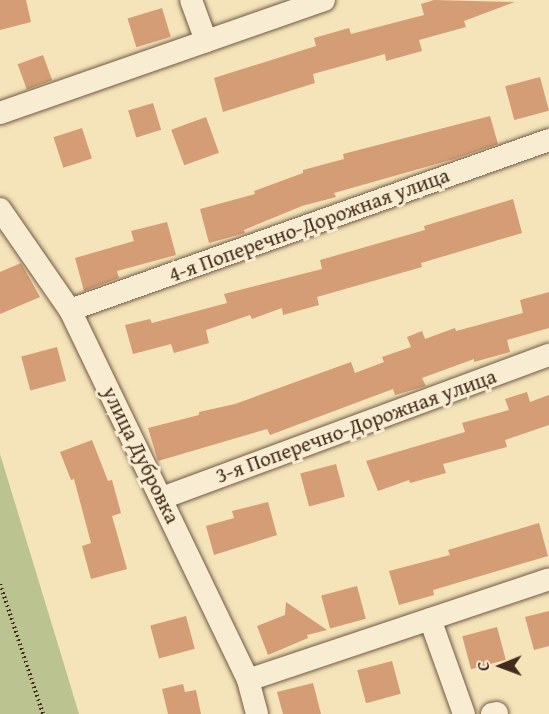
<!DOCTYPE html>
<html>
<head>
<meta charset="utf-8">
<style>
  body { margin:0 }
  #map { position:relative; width:549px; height:714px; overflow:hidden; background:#f5e3b9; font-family:"Gentium Book Plus",serif }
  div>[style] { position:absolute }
  .green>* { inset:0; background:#bbc490 }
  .building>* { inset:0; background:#d49d75; transform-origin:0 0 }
  .path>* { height:4px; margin-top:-2px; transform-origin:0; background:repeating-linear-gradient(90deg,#442c1c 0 1.5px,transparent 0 4.5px) }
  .roads { filter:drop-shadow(0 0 2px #705a43) drop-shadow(0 0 2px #705a43) }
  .minor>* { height:22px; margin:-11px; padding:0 11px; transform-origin:11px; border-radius:11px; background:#f8edd2 }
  span { translate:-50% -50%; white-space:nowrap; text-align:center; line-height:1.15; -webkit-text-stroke:6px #f8edd2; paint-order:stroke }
  .street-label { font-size:21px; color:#442c1c }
  .north { position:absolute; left:471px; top:636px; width:60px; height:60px; -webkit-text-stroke:4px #f8edd2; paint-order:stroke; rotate:269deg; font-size:16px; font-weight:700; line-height:24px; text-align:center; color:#442c1c }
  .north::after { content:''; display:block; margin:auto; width:21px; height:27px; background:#442c1c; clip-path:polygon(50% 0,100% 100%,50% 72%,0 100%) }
</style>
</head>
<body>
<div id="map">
  <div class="green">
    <i style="clip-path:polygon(0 454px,53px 628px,79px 714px,0 714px)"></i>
  </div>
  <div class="building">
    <i style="clip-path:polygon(0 0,26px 0,31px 22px,0 30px)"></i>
    <i style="clip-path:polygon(434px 0,515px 2px,464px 21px,466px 27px,419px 40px,422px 51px,386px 61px,385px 54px,313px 74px,315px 83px,223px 112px,214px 78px,316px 46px,314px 38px,349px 28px,351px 34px,424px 15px,421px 4px)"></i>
    <i style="left:162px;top:8px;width:30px;height:36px;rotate:73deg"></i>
    <i style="left:43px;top:55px;width:27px;height:27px;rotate:70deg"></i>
    <i style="left:540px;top:77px;width:35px;height:36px;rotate:75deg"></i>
    <i style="left:153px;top:103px;width:28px;height:26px;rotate:73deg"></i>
    <i style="clip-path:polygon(490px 116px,498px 144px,454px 159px,334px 193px,336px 197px,302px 206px,244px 230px,245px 233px,209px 243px,200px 209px,255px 194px,254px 191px,303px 173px,303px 170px,344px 159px,343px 154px)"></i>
    <i style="left:206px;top:117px;width:38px;height:37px;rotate:70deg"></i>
    <i style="left:82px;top:128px;width:32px;height:30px;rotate:72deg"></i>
    <i style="clip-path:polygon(513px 199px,522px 233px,421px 263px,422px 267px,317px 297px,319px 305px,283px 315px,282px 308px,252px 319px,250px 315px,206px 330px,209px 343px,174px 353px,171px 344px,133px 354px,125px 325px,150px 319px,152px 323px,227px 303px,224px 294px,322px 269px,320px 260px,425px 230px,424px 226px)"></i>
    <i style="clip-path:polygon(167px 222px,176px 255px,117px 271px,119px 278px,84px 291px,75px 258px,134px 241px,131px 231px)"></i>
    <i style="clip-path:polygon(21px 263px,40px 297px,0 314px,0 272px)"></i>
    <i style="clip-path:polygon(549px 292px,549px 328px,507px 340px,510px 352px,474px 362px,474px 359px,422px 378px,426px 386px,395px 395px,393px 389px,270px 435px,267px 429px,158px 461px,148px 428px,199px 415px,199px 412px,235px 404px,351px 362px,355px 373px,384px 362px,382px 357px,411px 347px,407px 337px,422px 331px,425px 339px,455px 328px,456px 331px,523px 313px,520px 300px)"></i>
    <i style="left:57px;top:347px;width:35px;height:37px;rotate:75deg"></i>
    <i style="clip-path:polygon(527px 392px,530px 402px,549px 395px,549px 425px,505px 440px,507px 447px,443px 464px,446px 473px,410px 483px,409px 480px,378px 491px,366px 461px,465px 432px,462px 423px,509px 410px,505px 399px)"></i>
    <i style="clip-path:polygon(92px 440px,108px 481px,112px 480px,121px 513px,112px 516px,127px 569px,91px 579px,82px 546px,91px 543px,74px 479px,71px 480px,60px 452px)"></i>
    <i style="left:336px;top:464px;width:34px;height:37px;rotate:75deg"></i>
    <i style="clip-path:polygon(268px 502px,277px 535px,214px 555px,206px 526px,234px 518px,232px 511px)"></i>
    <i style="clip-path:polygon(539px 523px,548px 556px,433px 590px,434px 595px,399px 605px,389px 571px,450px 555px,448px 550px)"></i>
    <i style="left:357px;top:586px;width:34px;height:37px;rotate:75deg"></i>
    <i style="clip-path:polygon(286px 602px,327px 630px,307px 635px,308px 638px,268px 655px,257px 626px,285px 615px)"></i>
    <i style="clip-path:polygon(549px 611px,549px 646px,534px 650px,525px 617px)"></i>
    <i style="left:186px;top:616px;width:34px;height:37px;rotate:75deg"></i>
    <i style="left:497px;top:627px;width:34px;height:36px;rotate:75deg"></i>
    <i style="left:392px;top:661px;width:34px;height:36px;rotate:75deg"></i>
    <i style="clip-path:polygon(313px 683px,321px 714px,283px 714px,277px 692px)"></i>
    <i style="clip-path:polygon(183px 684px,185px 692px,196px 690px,201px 714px,168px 714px,162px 689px)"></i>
  </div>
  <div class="path">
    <i style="left:0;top:584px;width:137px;rotate:71.7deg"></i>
  </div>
  <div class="roads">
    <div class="minor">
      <i style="left:191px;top:0;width:44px;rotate:69.9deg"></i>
      <i style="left:0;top:113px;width:343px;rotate:-19.2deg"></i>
      <i style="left:0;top:209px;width:123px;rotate:55.3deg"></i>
      <i style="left:70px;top:310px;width:411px;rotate:64.3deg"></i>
      <i style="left:248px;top:680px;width:35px;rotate:75deg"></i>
      <i style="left:70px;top:310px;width:508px;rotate:-19.54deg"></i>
      <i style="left:162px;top:498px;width:413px;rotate:-20.3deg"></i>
      <i style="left:430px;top:619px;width:101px;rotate:70.3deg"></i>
      <i style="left:248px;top:680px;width:317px;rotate:-18.5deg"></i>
      <i style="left:492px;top:714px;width:5px;rotate:-11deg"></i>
    </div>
  </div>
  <div class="street-label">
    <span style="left:309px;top:225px;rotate:-20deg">4-я Поперечно-Дорожная улица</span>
    <span style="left:356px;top:426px;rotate:-20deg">3-я Поперечно-Дорожная улица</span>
    <span style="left:141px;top:455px;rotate:64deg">улица Дубровка</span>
  </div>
  <div class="north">С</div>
</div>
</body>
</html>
